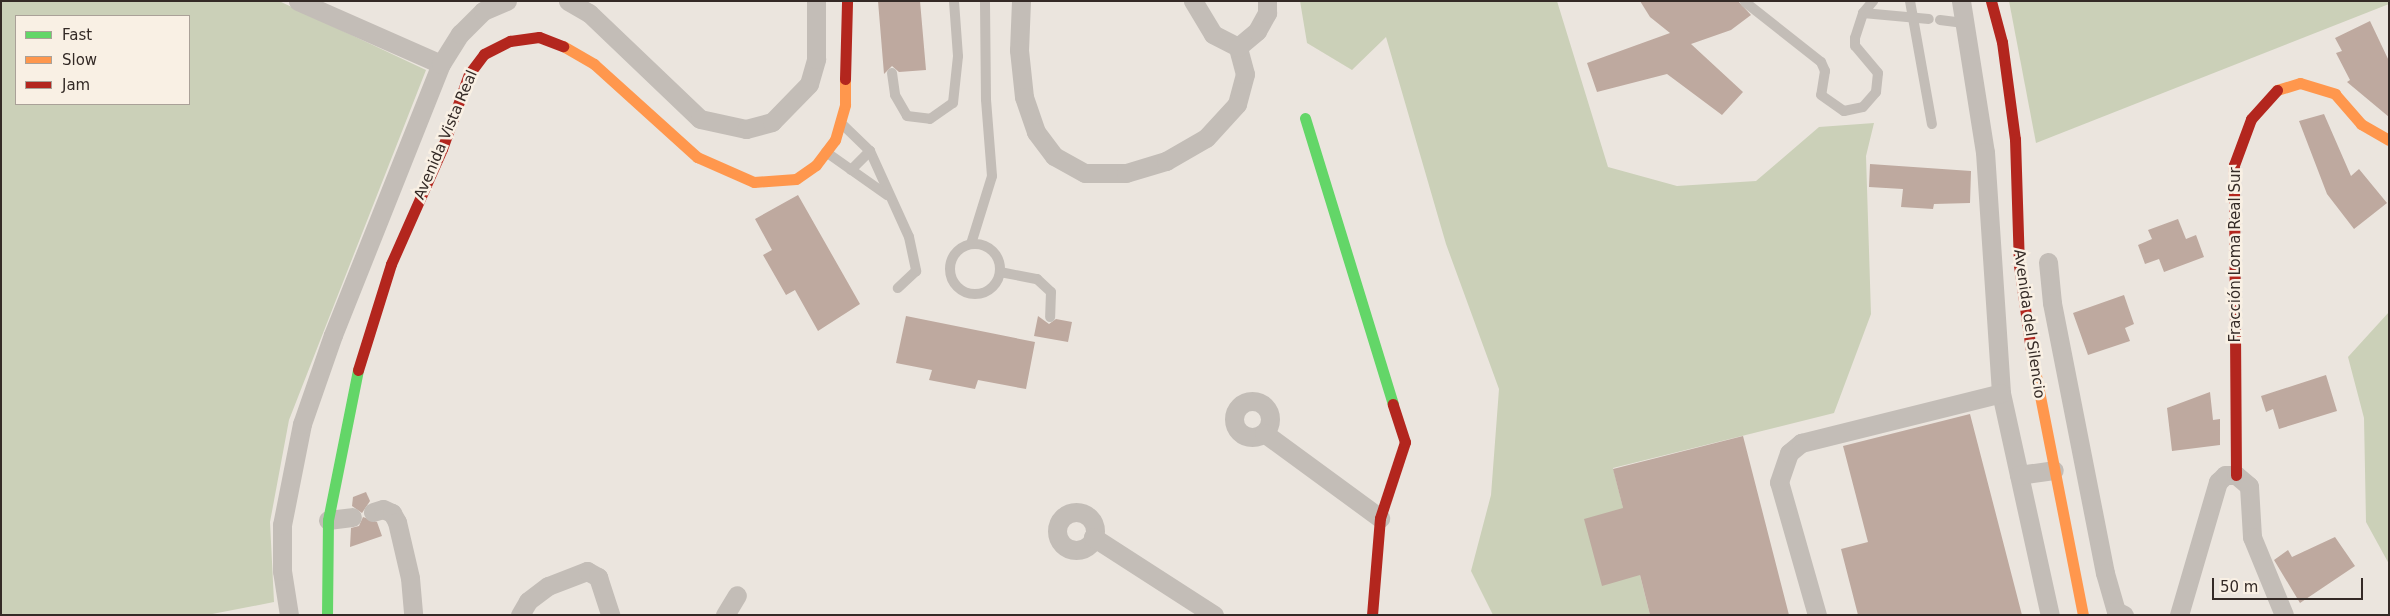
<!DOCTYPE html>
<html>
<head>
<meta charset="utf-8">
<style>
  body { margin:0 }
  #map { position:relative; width:2390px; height:616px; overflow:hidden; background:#ebe5de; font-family:"DejaVu Sans",sans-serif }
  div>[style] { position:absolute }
  .green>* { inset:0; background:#cbd0b8 }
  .building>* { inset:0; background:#bea99f }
  .lane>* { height:10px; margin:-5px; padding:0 5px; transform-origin:5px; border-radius:5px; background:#c3bdb7 }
  .lane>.ring { margin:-5px; padding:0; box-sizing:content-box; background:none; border:10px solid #c3bdb7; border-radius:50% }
  .street>* { height:19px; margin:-9.5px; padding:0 9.5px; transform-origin:9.5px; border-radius:9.5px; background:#c3bdb7 }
  .street>.ring { margin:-9.5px; padding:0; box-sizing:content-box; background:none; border:19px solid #c3bdb7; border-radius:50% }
  .fast>* { height:11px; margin:-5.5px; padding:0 5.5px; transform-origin:5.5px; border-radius:5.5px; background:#63d668 }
  .slow>* { height:11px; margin:-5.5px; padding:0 5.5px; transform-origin:5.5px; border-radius:5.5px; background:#ff974d }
  .jam>* { height:11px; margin:-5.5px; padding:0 5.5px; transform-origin:5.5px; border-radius:5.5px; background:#b3261e }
  span { translate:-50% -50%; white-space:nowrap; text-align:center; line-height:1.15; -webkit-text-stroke:5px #f9f0e4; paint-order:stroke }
  .street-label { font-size:15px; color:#342a26 }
  .frame { position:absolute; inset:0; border:2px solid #342a26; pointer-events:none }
  .legend { position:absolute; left:15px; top:15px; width:175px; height:90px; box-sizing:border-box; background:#f9f0e4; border:1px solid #aaa198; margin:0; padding:6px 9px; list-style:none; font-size:15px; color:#342a26 }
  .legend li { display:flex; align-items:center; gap:10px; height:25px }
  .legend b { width:25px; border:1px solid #aaa198 }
  .scale { position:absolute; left:2212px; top:578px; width:151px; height:22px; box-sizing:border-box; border:2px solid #342a26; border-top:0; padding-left:6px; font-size:15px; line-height:18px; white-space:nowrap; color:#342a26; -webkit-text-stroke:4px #f9f0e4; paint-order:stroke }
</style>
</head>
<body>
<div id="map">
  <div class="green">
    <i style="clip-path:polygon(evenodd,1px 1px,279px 1px,426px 70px,289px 420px,270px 522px,274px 602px,207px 615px,1px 615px,1px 1px,16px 16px,189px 16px,189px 104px,16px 104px,16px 16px)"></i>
    <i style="clip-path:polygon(1300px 1px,1557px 1px,1608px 167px,1677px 186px,1756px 181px,1819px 127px,1874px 123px,1866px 156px,1871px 314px,1834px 413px,1613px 468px,1650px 615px,1493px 615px,1471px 571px,1491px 495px,1499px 389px,1446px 244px,1386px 37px,1352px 70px,1307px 43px)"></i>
    <i style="clip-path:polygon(2009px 1px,2389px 1px,2389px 4px,2036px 143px)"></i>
    <i style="clip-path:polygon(2389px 312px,2389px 564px,2366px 522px,2364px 418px,2348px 357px)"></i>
  </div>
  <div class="building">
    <i style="clip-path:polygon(878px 1px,920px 1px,926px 70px,899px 72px,892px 66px,884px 74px)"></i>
    <i style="clip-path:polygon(1640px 1px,1738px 1px,1751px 15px,1731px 30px,1691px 44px,1743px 92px,1722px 115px,1667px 74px,1597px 92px,1587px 63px,1670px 33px,1650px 17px)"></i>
    <i style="clip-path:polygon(2370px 21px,2389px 61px,2389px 117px,2347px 82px,2350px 80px,2336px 53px,2342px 51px,2335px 38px)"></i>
    <i style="clip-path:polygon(2324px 114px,2351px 176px,2359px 169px,2387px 203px,2354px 229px,2327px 194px,2299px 121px)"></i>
    <i style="clip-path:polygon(1870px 164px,1971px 171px,1970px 203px,1934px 204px,1933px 209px,1901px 207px,1903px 189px,1869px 187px)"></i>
    <i style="clip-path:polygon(798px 195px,860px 304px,818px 331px,795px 290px,786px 295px,763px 255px,772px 250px,755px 219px)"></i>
    <i style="clip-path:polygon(2178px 219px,2186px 239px,2196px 235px,2204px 257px,2164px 272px,2159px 259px,2145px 264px,2138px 245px,2152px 239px,2148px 230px)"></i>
    <i style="clip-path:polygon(2124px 295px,2134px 324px,2125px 328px,2130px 341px,2088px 355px,2073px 313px)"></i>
    <i style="clip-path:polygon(906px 316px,1035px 342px,1026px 389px,978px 380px,975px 389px,929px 380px,932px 370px,896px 363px)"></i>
    <i style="clip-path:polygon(1038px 316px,1049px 324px,1056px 319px,1072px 322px,1068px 342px,1034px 336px)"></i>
    <i style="clip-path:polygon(2326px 375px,2337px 411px,2279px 429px,2273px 409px,2266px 412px,2261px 396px)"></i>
    <i style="clip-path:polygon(2210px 392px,2213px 420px,2220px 419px,2220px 445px,2172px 451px,2167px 408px)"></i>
    <i style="clip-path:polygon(1970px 414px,2022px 615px,1858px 615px,1841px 549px,1868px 542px,1843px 446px)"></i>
    <i style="clip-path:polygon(1743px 436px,1789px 615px,1650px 615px,1640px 575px,1602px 586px,1584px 519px,1623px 508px,1613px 469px)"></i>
    <i style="clip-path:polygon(366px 492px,370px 501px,362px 513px,352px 506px,353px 497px)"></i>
    <i style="clip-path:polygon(363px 517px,377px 522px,382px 536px,350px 547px,351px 528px,359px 526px)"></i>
    <i style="clip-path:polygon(2335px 537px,2355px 566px,2300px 603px,2274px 560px,2288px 550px,2292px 557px)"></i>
  </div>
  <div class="lane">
    <i style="left:1910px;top:1px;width:125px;rotate:79.9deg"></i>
    <i style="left:1745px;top:2px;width:97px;rotate:38.3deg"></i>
    <i style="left:1821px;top:62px;width:10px;rotate:66deg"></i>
    <i style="left:1825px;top:71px;width:24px;rotate:99deg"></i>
    <i style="left:1821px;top:95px;width:28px;rotate:35deg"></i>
    <i style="left:1844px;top:111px;width:19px;rotate:-12deg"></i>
    <i style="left:1863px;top:107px;width:20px;rotate:-49deg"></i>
    <i style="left:1876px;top:92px;width:19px;rotate:-84deg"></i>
    <i style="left:1878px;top:73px;width:35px;rotate:-130deg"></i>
    <i style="left:1855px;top:46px;width:8px;rotate:-90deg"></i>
    <i style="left:1855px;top:38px;width:26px;rotate:-72deg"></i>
    <i style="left:1863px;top:13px;width:16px;rotate:-50deg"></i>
    <i style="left:1863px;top:13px;width:66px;rotate:5.2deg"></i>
    <i style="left:1940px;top:20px;width:26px;rotate:7deg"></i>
    <i style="left:892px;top:73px;width:22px;rotate:82deg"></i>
    <i style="left:895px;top:95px;width:24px;rotate:60deg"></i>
    <i style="left:907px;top:116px;width:23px;rotate:7deg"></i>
    <i style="left:930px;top:119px;width:28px;rotate:-35deg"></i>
    <i style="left:953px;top:103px;width:47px;rotate:-83.9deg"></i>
    <i style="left:958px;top:56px;width:55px;rotate:-94.2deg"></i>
    <i style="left:842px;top:124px;width:39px;rotate:44deg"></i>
    <i style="left:870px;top:151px;width:94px;rotate:65.6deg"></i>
    <i style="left:909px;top:237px;width:35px;rotate:78deg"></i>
    <i style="left:916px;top:271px;width:25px;rotate:137deg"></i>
    <i style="left:826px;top:152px;width:75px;rotate:35.2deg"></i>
    <i style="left:851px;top:170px;width:27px;rotate:-45deg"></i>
    <i style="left:971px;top:244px;width:71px;rotate:-72.8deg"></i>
    <i style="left:992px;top:176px;width:77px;rotate:-94.5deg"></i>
    <i style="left:986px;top:99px;width:98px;rotate:-90.6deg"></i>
    <i class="ring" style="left:950px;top:244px;width:40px;height:40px"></i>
    <i style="left:1000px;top:272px;width:38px;rotate:11deg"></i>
    <i style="left:1037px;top:279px;width:19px;rotate:43deg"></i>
    <i style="left:1051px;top:292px;width:25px;rotate:92deg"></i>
  </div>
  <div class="street">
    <i style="left:298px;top:1px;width:156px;rotate:23.8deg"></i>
    <i style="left:568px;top:1px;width:24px;rotate:30deg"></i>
    <i style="left:589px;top:13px;width:153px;rotate:43.7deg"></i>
    <i style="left:700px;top:119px;width:47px;rotate:12.3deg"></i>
    <i style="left:746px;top:129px;width:27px;rotate:-15deg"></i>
    <i style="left:772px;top:122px;width:53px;rotate:-45.8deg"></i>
    <i style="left:809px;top:84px;width:26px;rotate:-74deg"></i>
    <i style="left:816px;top:59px;width:58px;rotate:-90deg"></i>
    <i style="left:1021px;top:1px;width:49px;rotate:92.3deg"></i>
    <i style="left:1019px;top:50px;width:47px;rotate:83.9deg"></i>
    <i style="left:1024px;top:97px;width:37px;rotate:71deg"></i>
    <i style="left:1036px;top:132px;width:30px;rotate:53deg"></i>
    <i style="left:1054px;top:156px;width:35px;rotate:29deg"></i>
    <i style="left:1085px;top:173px;width:41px"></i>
    <i style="left:1126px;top:173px;width:42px;rotate:-16.7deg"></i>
    <i style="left:1166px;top:161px;width:46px;rotate:-29.9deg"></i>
    <i style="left:1206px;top:138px;width:46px;rotate:-47.6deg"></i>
    <i style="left:1237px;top:104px;width:31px;rotate:-75deg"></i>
    <i style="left:1245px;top:74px;width:28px;rotate:-105deg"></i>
    <i style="left:1238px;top:47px;width:28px;rotate:-153deg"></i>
    <i style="left:1213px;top:34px;width:39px;rotate:-121deg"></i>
    <i style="left:1961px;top:1px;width:153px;rotate:81deg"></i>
    <i style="left:1985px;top:152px;width:242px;rotate:86.2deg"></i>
    <i style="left:2001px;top:393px;width:227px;rotate:77.6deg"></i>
    <i style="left:1238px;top:47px;width:25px;rotate:-40deg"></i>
    <i style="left:1257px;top:31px;width:21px;rotate:-61deg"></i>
    <i style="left:1267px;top:13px;width:12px;rotate:-90deg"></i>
    <i style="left:2048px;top:262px;width:41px;rotate:84.4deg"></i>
    <i style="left:2052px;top:303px;width:275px;rotate:78.9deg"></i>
    <i style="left:2105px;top:573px;width:40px;rotate:74deg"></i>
    <i style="left:2116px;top:611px;width:9px;rotate:27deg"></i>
    <i class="ring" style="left:1234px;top:401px;width:17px;height:17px"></i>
    <i style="left:1264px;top:433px;width:144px;rotate:36.2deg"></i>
    <i style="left:2019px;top:475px;width:35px;rotate:-8deg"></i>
    <i style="left:373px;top:512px;width:10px;rotate:-17deg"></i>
    <i style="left:383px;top:509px;width:10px;rotate:24deg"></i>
    <i style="left:392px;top:513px;width:10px;rotate:61deg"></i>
    <i style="left:397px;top:522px;width:57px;rotate:76.9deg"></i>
    <i style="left:410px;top:578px;width:37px;rotate:85deg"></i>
    <i class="ring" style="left:1057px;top:512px;width:19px;height:19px"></i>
    <i style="left:328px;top:520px;width:24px;rotate:-7deg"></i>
    <i style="left:1093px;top:537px;width:144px;rotate:32.8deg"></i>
    <i style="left:289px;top:615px;width:45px;rotate:-99deg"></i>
    <i style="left:282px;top:571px;width:46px;rotate:-90deg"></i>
    <i style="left:282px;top:525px;width:103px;rotate:-78.8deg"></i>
    <i style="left:302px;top:424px;width:94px;rotate:-70.8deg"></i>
    <i style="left:333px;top:335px;width:292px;rotate:-68.3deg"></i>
    <i style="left:441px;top:64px;width:36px;rotate:-58deg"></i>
    <i style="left:460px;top:34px;width:33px;rotate:-45deg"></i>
    <i style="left:483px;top:11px;width:26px;rotate:-23deg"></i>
    <i style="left:520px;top:615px;width:16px;rotate:-60deg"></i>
    <i style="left:528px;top:601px;width:25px;rotate:-37deg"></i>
    <i style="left:548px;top:586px;width:42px;rotate:-21deg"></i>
    <i style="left:587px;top:571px;width:13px;rotate:29deg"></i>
    <i style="left:598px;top:577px;width:40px;rotate:72deg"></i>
    <i style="left:725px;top:615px;width:23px;rotate:-59deg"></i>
    <i style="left:1817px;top:615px;width:138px;rotate:-105.9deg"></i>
    <i style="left:1779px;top:482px;width:31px;rotate:-71deg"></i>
    <i style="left:1789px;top:453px;width:16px;rotate:-40deg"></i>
    <i style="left:1801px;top:443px;width:206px;rotate:-14deg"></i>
    <i style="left:2179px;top:615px;width:139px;rotate:-73.7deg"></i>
    <i style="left:2218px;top:482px;width:10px;rotate:-45deg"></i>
    <i style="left:2225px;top:475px;width:11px"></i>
    <i style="left:2236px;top:475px;width:17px;rotate:40deg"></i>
    <i style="left:2249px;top:486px;width:51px;rotate:86.6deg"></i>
    <i style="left:2252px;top:537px;width:84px;rotate:67.7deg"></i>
  </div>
  <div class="fast">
    <i style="left:1305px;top:118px;width:299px;rotate:72.9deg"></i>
    <i style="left:327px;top:615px;width:95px;rotate:-89.4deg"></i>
    <i style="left:328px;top:520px;width:153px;rotate:-78.7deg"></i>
  </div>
  <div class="slow">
    <i style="left:563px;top:46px;width:36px;rotate:30deg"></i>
    <i style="left:594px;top:64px;width:139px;rotate:42.1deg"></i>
    <i style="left:697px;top:157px;width:62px;rotate:23.7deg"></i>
    <i style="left:754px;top:182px;width:42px;rotate:-4.1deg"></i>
    <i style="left:796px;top:179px;width:24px;rotate:-35deg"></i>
    <i style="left:816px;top:165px;width:31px;rotate:-53deg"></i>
    <i style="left:835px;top:140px;width:37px;rotate:-74deg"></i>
    <i style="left:845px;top:104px;width:25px;rotate:-90deg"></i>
    <i style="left:2277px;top:90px;width:24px;rotate:-17deg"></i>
    <i style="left:2300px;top:83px;width:37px;rotate:17deg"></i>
    <i style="left:2335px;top:94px;width:40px;rotate:49deg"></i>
    <i style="left:2361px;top:124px;width:32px;rotate:30deg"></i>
    <i style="left:2031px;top:350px;width:270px;rotate:78.9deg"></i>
  </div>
  <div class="jam">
    <i style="left:1991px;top:1px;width:42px;rotate:75deg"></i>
    <i style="left:2002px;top:42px;width:98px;rotate:82.4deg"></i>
    <i style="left:2015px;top:139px;width:126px;rotate:88.2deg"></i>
    <i style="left:2019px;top:265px;width:86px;rotate:82deg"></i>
    <i style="left:845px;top:79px;width:78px;rotate:-88.5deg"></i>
    <i style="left:358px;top:370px;width:111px;rotate:-72.7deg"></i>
    <i style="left:391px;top:264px;width:126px;rotate:-66.1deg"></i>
    <i style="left:442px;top:149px;width:80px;rotate:-70.2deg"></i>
    <i style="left:469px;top:74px;width:25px;rotate:-53deg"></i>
    <i style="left:484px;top:54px;width:29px;rotate:-27deg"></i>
    <i style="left:510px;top:41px;width:29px;rotate:-8deg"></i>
    <i style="left:539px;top:37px;width:26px;rotate:21deg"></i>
    <i style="left:2236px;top:475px;width:310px;rotate:-90.4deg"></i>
    <i style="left:2234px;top:165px;width:49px;rotate:-69.7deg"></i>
    <i style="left:2251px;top:119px;width:39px;rotate:-48deg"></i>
    <i style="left:1372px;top:615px;width:97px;rotate:-85.3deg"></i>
    <i style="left:1380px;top:518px;width:80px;rotate:-71.8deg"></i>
    <i style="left:1405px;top:442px;width:40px;rotate:-108deg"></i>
  </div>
  <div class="street-label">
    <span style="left:446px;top:135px;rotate:-67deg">Avenida Vista Real</span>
    <span style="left:2236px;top:255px;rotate:-90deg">Fracción Loma Real Sur</span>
    <span style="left:2029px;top:324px;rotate:82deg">Avenida del Silencio</span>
  </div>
  <div class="frame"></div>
  <ul class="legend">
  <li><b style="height:6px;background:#63d668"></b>Fast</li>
  <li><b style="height:6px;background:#ff974d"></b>Slow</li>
  <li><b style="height:6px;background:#b3261e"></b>Jam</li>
  </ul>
  <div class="scale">50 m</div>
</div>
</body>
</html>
